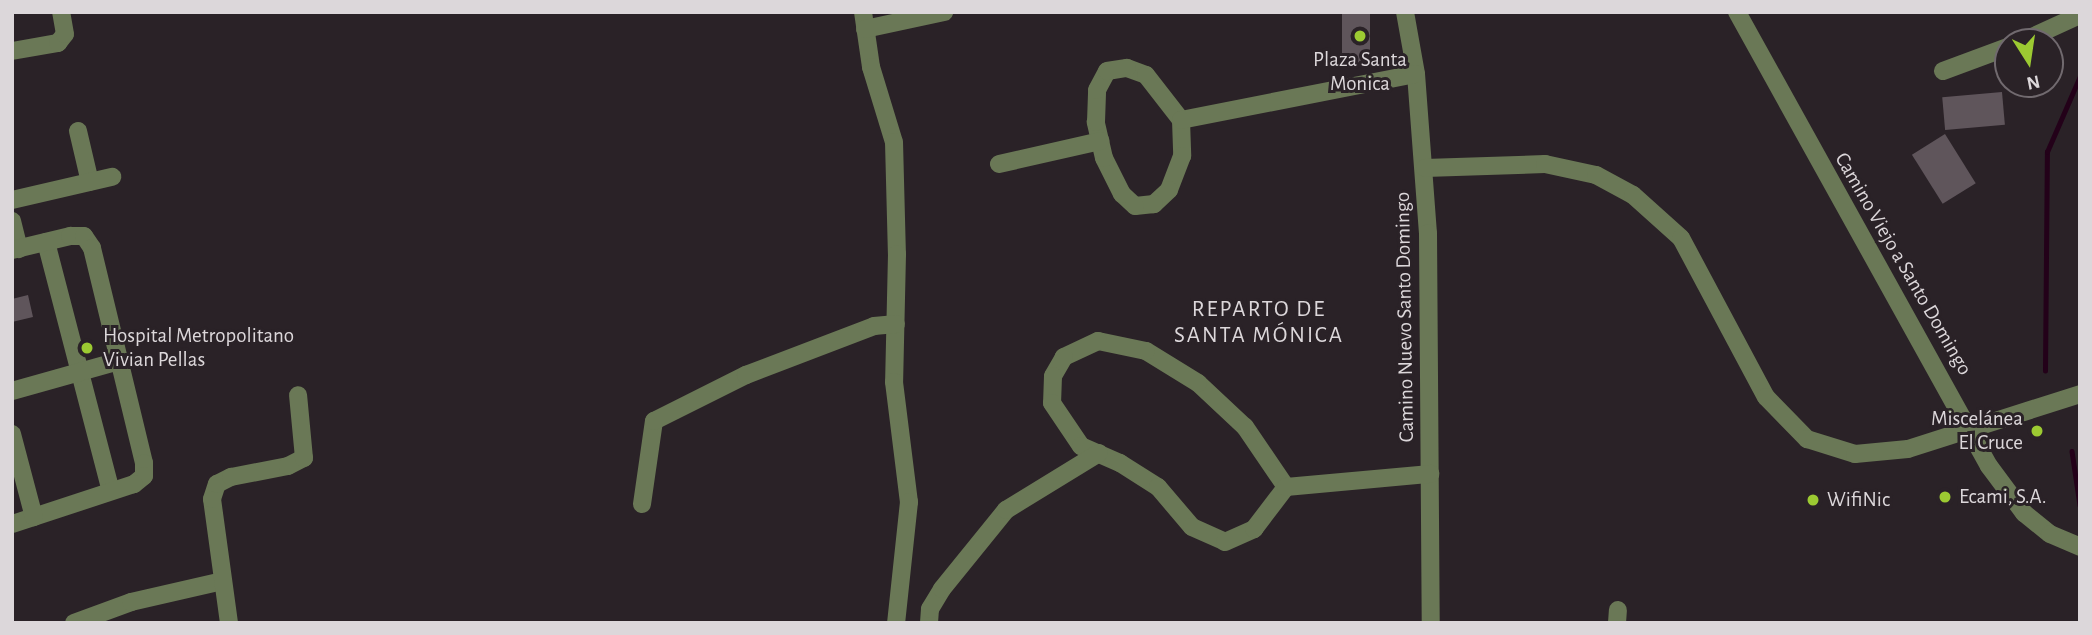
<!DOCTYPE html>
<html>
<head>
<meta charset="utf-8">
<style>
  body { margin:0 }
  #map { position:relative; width:2092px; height:635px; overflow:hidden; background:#2a2227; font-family:"Alegreya Sans",sans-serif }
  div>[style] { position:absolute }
  .stream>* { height:4.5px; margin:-2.25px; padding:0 2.25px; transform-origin:2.25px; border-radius:2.25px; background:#230119 }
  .building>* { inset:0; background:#5f555b; transform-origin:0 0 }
  .minor>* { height:18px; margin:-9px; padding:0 9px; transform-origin:9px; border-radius:9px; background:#6a7856 }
  .dots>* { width:19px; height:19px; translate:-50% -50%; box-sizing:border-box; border:4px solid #2a2227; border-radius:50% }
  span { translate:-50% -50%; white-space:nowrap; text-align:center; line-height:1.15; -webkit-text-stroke:6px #2a2227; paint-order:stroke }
  .poi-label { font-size:21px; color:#dcd7da }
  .left { translate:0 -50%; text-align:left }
  .right { translate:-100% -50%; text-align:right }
  .street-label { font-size:21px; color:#dcd7da }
  .neighbourhood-label { font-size:23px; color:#dcd7da; letter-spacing:2px }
  .frame { position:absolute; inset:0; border:14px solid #dcd7da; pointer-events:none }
  .north { position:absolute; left:1994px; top:28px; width:70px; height:70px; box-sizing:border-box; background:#2a2227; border:2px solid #716a6f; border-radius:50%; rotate:168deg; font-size:19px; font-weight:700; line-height:28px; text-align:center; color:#dcd7da }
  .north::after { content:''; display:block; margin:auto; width:24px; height:32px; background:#9cca32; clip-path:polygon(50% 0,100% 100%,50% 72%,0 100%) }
</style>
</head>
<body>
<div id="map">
  <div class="stream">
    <i style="left:2045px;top:371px;width:219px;rotate:-89.5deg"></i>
    <i style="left:2047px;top:152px;width:83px;rotate:-66.5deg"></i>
    <i style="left:2072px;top:451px;width:55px;rotate:81.6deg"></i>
  </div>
  <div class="building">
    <i style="left:1342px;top:12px;width:28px;height:54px"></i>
    <i style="left:2002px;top:92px;width:33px;height:60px;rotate:85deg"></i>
    <i style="left:1945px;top:134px;width:58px;height:39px;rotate:58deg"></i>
    <i style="clip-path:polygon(28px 295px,33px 317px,12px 322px,12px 299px)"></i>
  </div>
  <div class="minor">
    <i style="left:863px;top:12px;width:56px;rotate:81.7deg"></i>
    <i style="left:871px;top:67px;width:78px;rotate:73deg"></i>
    <i style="left:894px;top:142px;width:112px;rotate:88.5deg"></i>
    <i style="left:897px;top:254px;width:128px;rotate:91.3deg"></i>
    <i style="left:894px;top:382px;width:121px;rotate:82.9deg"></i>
    <i style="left:909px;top:502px;width:122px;rotate:96.1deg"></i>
    <i style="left:1405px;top:12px;width:63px;rotate:79.9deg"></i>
    <i style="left:1416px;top:74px;width:159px;rotate:85.7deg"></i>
    <i style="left:1428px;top:233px;width:390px;rotate:89.6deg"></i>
    <i style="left:1737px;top:12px;width:519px;rotate:60.97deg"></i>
    <i style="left:1989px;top:466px;width:59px;rotate:53.3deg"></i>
    <i style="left:2024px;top:513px;width:33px;rotate:39deg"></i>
    <i style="left:2050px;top:534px;width:33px;rotate:23deg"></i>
    <i style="left:865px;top:29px;width:81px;rotate:-12.1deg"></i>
    <i style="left:2021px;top:42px;width:65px;rotate:-24.6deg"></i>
    <i style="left:12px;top:51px;width:47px;rotate:-9.9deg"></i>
    <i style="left:58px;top:43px;width:11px;rotate:-52deg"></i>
    <i style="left:65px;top:34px;width:22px;rotate:-100deg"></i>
    <i style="left:1127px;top:68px;width:20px;rotate:20deg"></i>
    <i style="left:1146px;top:75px;width:57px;rotate:52.1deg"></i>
    <i style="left:1181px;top:120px;width:36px;rotate:88deg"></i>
    <i style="left:1182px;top:156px;width:36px;rotate:111deg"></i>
    <i style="left:1169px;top:190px;width:21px;rotate:137deg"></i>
    <i style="left:1154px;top:204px;width:19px;rotate:174deg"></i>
    <i style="left:1135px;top:206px;width:18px;rotate:-137deg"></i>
    <i style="left:1122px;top:194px;width:40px;rotate:-116.6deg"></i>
    <i style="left:1104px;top:158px;width:37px;rotate:-103deg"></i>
    <i style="left:1096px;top:122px;width:32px;rotate:-88deg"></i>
    <i style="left:1097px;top:90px;width:21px;rotate:-62deg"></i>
    <i style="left:1107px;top:71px;width:20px;rotate:-9deg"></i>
    <i style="left:1943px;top:71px;width:69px;rotate:-20.3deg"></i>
    <i style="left:1181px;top:120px;width:239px;rotate:-11.1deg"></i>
    <i style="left:78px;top:131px;width:52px;rotate:76.8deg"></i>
    <i style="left:999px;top:164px;width:104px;rotate:-12.8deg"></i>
    <i style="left:1425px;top:168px;width:120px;rotate:-1.9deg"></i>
    <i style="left:1545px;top:164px;width:52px;rotate:12.2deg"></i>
    <i style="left:1596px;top:175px;width:42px;rotate:28.4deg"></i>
    <i style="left:1633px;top:195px;width:64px;rotate:41.9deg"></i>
    <i style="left:1681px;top:238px;width:180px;rotate:61.9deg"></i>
    <i style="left:1766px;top:397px;width:59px;rotate:45.7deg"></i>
    <i style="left:1807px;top:439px;width:50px;rotate:17.4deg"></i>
    <i style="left:1855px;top:454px;width:53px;rotate:-5.4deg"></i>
    <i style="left:1908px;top:449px;width:181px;rotate:-17.7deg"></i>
    <i style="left:12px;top:200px;width:103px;rotate:-13deg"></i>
    <i style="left:12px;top:221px;width:29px;rotate:76deg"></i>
    <i style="left:46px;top:242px;width:257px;rotate:75.4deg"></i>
    <i style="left:12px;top:250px;width:60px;rotate:-13.6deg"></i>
    <i style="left:70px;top:236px;width:14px"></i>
    <i style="left:84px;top:236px;width:14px;rotate:56deg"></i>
    <i style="left:92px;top:248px;width:221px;rotate:76.4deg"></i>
    <i style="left:144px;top:463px;width:13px;rotate:90deg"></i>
    <i style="left:144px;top:476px;width:13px;rotate:141deg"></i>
    <i style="left:134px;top:484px;width:128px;rotate:161.8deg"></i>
    <i style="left:12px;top:391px;width:111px;rotate:-15.7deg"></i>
    <i style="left:12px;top:434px;width:86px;rotate:75.2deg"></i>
    <i style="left:1286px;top:487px;width:73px;rotate:-124.3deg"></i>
    <i style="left:1245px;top:427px;width:64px;rotate:-136.9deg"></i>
    <i style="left:1198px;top:383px;width:61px;rotate:-148.4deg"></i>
    <i style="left:1146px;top:351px;width:49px;rotate:-168.2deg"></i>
    <i style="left:1098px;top:341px;width:38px;rotate:155deg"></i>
    <i style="left:1064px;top:357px;width:22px;rotate:120deg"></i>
    <i style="left:1053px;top:376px;width:27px;rotate:92deg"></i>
    <i style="left:1052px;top:403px;width:52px;rotate:56deg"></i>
    <i style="left:1081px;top:446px;width:43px;rotate:23.6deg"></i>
    <i style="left:1120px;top:463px;width:45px;rotate:32.3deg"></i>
    <i style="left:1158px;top:487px;width:52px;rotate:49.6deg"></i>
    <i style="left:1192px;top:527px;width:36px;rotate:24deg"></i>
    <i style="left:1225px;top:542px;width:32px;rotate:-24deg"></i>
    <i style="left:1254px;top:529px;width:53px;rotate:-52.7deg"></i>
    <i style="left:1286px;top:487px;width:145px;rotate:-5.2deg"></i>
    <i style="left:642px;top:504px;width:84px;rotate:-81.8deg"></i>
    <i style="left:654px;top:421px;width:103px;rotate:-26.6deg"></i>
    <i style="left:746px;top:375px;width:137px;rotate:-20.9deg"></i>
    <i style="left:874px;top:326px;width:22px;rotate:-5deg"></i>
    <i style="left:74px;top:623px;width:61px;rotate:-20.2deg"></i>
    <i style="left:131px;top:602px;width:94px;rotate:-12.9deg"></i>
    <i style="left:229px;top:623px;width:125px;rotate:-97.8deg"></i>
    <i style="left:212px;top:499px;width:16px;rotate:-72deg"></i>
    <i style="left:217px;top:484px;width:16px;rotate:-27deg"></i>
    <i style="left:231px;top:477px;width:58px;rotate:-10.9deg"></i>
    <i style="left:288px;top:466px;width:18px;rotate:-27deg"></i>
    <i style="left:304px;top:458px;width:63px;rotate:-95.4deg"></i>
    <i style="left:929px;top:623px;width:14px;rotate:-86deg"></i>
    <i style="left:930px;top:609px;width:23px;rotate:-59deg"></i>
    <i style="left:942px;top:589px;width:102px;rotate:-51deg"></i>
    <i style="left:1006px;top:510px;width:109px;rotate:-31.5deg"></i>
    <i style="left:1617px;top:623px;width:13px;rotate:-86deg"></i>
  </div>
  <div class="dots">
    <i style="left:1360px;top:36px;background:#9cca32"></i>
    <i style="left:87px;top:348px;background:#9cca32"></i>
    <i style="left:2037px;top:431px;background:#9cca32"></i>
    <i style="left:1945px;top:497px;background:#9cca32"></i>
    <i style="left:1813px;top:500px;background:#9cca32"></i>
  </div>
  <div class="poi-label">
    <span style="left:1360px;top:72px">Plaza Santa<br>Monica</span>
    <span class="left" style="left:103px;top:348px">Hospital Metropolitano<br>Vivian Pellas</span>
    <span class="right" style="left:2023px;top:431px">Miscelánea<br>El Cruce</span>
    <span class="left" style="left:1959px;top:497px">Ecami, S.A.</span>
    <span class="left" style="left:1827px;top:500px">WifiNic</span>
  </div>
  <div class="street-label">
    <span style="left:1903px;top:264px;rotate:60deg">Camino Viejo a Santo Domingo</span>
    <span style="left:1405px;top:317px;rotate:-91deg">Camino Nuevo Santo Domingo</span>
  </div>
  <div class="neighbourhood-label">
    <span style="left:1259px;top:323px">REPARTO DE<br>SANTA MÓNICA</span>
  </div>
  <div class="frame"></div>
  <div class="north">N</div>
</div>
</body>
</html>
